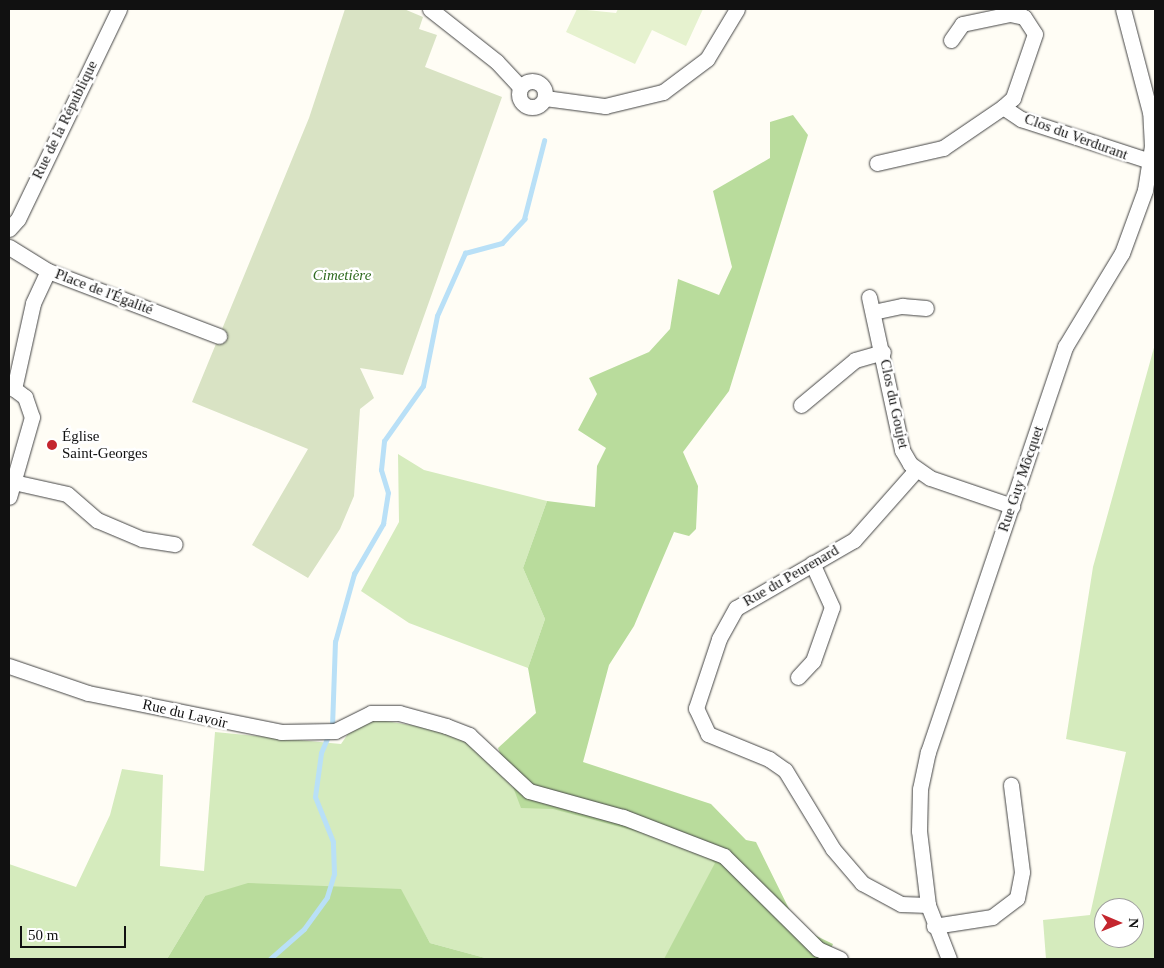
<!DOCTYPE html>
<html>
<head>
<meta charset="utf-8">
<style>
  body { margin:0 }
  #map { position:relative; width:1164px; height:968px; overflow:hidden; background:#fffdf5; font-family:"Times New Roman",serif }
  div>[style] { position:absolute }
  .green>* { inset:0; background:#d5ebbd }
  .forest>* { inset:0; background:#b9dc9c }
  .cemetery>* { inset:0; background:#d9e3c4 }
  .pitch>* { inset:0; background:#e6f2cf }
  .stream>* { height:4.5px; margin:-2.25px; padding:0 2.25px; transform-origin:2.25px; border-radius:2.25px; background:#b9e0f7 }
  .roads { filter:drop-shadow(0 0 1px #444) drop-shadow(0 0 1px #444) }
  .minor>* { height:15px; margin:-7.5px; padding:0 7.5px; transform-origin:7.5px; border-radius:7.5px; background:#fff }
  .minor>.ring { margin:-7.5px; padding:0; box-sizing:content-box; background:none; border:15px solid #fff; border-radius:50% }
  .dots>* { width:14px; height:14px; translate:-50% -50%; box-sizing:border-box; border:2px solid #fff; border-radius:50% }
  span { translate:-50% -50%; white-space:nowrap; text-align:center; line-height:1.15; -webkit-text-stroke:5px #fff; paint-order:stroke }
  .street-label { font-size:15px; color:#111 }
  .park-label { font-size:15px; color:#2f6b1f; font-style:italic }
  .poi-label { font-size:15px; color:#111 }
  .left { translate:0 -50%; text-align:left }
  .frame { position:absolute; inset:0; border:10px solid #111; pointer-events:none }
  .north { position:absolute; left:1094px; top:898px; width:50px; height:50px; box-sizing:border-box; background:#fff; border:1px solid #a0a0a0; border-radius:50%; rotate:91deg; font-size:14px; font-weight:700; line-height:20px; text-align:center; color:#111 }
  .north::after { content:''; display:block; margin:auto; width:18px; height:22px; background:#c4262e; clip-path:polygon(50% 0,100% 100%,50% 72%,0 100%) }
  .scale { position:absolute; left:20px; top:926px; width:106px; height:22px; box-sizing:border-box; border:2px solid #111; border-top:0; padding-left:6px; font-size:15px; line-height:18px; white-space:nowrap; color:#111; -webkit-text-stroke:4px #fff; paint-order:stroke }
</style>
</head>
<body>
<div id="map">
  <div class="green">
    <i style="clip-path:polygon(evenodd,1155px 344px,1155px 959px,1046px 959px,1043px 920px,1090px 915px,1126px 752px,1066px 739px,1093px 567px,1155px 344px,1104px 908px,1134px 908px,1134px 938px,1104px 938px,1104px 908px)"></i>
    <i style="clip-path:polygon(398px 454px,424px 470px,547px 501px,523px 568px,545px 619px,528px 668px,409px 623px,361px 591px,399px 522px)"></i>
    <i style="clip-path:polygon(373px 719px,442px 730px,474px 746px,527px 802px,694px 816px,756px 899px,824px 959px,489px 959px,430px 943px,400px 889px,205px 896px,167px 959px,9px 959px,9px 864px,76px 887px,110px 815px,122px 769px,163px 775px,160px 866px,204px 871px,215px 732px,341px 744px,354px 725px)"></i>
  </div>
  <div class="forest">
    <i style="clip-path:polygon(793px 115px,808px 135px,729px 391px,683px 452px,698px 486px,696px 529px,689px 536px,674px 532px,634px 626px,609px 665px,583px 762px,711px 804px,746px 840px,756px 842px,798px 927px,833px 944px,827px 959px,664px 959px,715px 863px,691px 846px,553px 809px,521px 808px,498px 748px,536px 713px,528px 668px,545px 619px,523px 568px,547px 501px,595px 507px,597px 466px,606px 448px,578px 430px,597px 394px,589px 378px,649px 352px,670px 329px,678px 279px,719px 295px,732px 267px,713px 191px,770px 158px,770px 122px)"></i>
    <i style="clip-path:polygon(248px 883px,401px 889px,430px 943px,489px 959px,167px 959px,205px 896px)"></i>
  </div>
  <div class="cemetery">
    <i style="clip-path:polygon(345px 9px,404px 9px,423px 17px,419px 29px,437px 35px,425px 67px,502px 97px,403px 375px,360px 368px,374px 398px,360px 409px,354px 496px,340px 529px,308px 578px,252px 545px,308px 449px,192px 402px,309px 118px)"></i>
  </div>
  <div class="pitch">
    <i style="clip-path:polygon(577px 9px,616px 13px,618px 9px,703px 9px,686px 46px,652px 30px,635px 64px,566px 32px)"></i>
  </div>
  <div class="stream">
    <i style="left:332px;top:727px;width:85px;rotate:-88deg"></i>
    <i style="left:335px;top:642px;width:71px;rotate:-74.4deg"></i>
    <i style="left:354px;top:574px;width:58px;rotate:-59.9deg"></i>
    <i style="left:383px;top:524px;width:31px;rotate:-81deg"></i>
    <i style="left:388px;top:493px;width:24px;rotate:-107deg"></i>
    <i style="left:381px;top:470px;width:29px;rotate:-84deg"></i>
    <i style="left:384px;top:441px;width:67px;rotate:-54.7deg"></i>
    <i style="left:423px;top:386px;width:71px;rotate:-78.7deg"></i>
    <i style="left:437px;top:316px;width:69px;rotate:-66deg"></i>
    <i style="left:465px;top:253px;width:38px;rotate:-15deg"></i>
    <i style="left:502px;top:243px;width:33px;rotate:-47deg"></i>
    <i style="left:524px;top:219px;width:81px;rotate:-75.6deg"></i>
    <i style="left:270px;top:959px;width:45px;rotate:-41.4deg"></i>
    <i style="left:304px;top:929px;width:39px;rotate:-54deg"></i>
    <i style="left:327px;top:897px;width:24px;rotate:-73deg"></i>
    <i style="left:334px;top:874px;width:32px;rotate:-92deg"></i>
    <i style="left:333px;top:842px;width:48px;rotate:-111.8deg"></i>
    <i style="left:315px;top:797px;width:44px;rotate:-82.2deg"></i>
    <i style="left:321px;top:753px;width:21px;rotate:-67deg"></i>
  </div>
  <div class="roads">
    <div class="minor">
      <i style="left:430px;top:9px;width:85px;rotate:38.3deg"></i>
      <i style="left:497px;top:62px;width:34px;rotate:47deg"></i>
      <i style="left:951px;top:40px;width:19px;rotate:-55deg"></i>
      <i style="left:962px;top:24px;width:49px;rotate:-11.8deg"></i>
      <i style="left:1010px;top:14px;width:14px;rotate:12deg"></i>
      <i style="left:1024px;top:17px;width:20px;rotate:57deg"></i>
      <i style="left:1035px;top:34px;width:68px;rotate:109deg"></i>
      <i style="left:1013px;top:98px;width:13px;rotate:138deg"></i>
      <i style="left:1003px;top:107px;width:22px;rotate:34deg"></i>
      <i style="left:1021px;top:119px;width:136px;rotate:18deg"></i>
      <i class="ring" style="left:519px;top:81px;width:11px;height:11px"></i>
      <i style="left:545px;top:98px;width:61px;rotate:7.6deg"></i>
      <i style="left:605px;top:106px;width:60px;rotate:-13.6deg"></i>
      <i style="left:663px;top:92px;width:55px;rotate:-36.9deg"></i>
      <i style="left:707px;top:59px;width:58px;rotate:-59deg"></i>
      <i style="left:877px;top:163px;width:68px;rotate:-12.8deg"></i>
      <i style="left:943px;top:148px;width:73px;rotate:-34.3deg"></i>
      <i style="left:9px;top:229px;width:13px;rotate:-48deg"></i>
      <i style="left:18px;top:219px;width:233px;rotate:-64.3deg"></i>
      <i style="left:9px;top:247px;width:46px;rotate:31.6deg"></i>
      <i style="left:48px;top:271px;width:183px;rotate:20.8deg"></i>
      <i style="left:869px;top:297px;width:157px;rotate:77.8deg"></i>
      <i style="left:902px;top:450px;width:16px;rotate:60deg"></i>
      <i style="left:910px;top:464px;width:24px;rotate:35deg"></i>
      <i style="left:930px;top:478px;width:87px;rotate:18.9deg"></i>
      <i style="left:873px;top:312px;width:30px;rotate:-12deg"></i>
      <i style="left:902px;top:306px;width:24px;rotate:5deg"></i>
      <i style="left:9px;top:385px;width:20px;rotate:37deg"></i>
      <i style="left:25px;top:397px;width:21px;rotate:71deg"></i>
      <i style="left:32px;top:417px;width:83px;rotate:106deg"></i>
      <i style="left:14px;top:389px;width:88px;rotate:-77.5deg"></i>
      <i style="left:33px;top:303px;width:35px;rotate:-65deg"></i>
      <i style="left:801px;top:405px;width:70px;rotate:-39.8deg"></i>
      <i style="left:855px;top:360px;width:29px;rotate:-16deg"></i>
      <i style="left:916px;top:470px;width:94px;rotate:131.5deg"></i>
      <i style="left:854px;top:540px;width:136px;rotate:150deg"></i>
      <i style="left:736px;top:608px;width:35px;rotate:119deg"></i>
      <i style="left:719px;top:639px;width:73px;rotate:108.4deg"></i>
      <i style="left:696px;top:708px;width:29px;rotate:65deg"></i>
      <i style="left:708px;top:734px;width:66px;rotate:22.3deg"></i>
      <i style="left:769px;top:759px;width:19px;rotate:35deg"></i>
      <i style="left:785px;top:770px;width:92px;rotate:58.7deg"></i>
      <i style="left:833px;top:849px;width:45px;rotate:49.5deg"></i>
      <i style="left:862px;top:883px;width:44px;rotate:28.3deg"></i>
      <i style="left:901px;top:904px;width:27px;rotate:2deg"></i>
      <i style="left:9px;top:481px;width:59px;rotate:12.6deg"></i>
      <i style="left:67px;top:494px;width:40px;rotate:41deg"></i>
      <i style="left:97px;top:520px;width:49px;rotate:22.9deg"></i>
      <i style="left:142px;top:539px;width:33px;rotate:9deg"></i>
      <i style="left:9px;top:666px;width:83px;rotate:18.9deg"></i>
      <i style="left:88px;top:693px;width:197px;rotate:11.4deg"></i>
      <i style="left:281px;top:732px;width:54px;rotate:-1.1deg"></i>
      <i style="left:335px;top:731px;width:40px;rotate:-26.6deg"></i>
      <i style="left:371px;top:713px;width:28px"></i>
      <i style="left:399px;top:713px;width:49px;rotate:15.5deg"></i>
      <i style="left:446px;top:726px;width:25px;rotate:21deg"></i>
      <i style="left:469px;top:735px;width:82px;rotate:43deg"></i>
      <i style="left:529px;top:791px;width:98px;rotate:15.5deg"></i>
      <i style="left:623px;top:817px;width:108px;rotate:21.1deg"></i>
      <i style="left:724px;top:856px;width:132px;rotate:44.7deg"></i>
      <i style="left:818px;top:949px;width:24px;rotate:24deg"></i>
      <i style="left:798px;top:677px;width:22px;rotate:-47deg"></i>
      <i style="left:813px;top:661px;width:57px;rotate:-70.6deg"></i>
      <i style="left:832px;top:607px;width:48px;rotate:-114.4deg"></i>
      <i style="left:934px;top:926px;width:59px;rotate:-8.8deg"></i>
      <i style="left:992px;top:917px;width:31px;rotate:-37deg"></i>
      <i style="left:1017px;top:898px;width:26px;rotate:-79deg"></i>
      <i style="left:1022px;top:872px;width:88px;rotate:-97.2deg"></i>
      <i style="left:949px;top:959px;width:58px;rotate:-111.3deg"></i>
      <i style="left:928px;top:905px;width:75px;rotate:-96.9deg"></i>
      <i style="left:919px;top:831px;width:42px;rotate:-88.6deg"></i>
      <i style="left:920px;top:789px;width:38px;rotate:-78deg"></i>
      <i style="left:928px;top:752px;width:428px;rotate:-71.3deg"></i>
      <i style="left:1065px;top:347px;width:110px;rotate:-58.8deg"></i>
      <i style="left:1122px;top:253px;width:67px;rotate:-69.9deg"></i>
      <i style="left:1145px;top:190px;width:45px;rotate:-81deg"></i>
      <i style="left:1152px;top:146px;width:34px;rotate:-93deg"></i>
      <i style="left:1150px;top:112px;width:106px;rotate:-104.7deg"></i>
    </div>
  </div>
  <div class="dots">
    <i style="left:52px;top:445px;background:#c4262e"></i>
  </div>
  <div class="street-label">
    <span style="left:65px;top:120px;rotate:-64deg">Rue de la République</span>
    <span style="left:1076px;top:137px;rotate:20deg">Clos du Verdurant</span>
    <span style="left:104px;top:292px;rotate:21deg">Place de l'Égalité</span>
    <span style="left:894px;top:404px;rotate:78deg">Clos du Goujet</span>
    <span style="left:1021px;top:479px;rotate:-71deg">Rue Guy Môcquet</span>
    <span style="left:791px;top:576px;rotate:-30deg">Rue du Peurenard</span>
    <span style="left:185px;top:714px;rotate:13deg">Rue du Lavoir</span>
  </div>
  <div class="park-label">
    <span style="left:342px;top:276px">Cimetière</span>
  </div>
  <div class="poi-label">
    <span class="left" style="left:62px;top:445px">Église<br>Saint-Georges</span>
  </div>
  <div class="frame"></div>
  <div class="north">N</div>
  <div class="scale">50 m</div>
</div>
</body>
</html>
